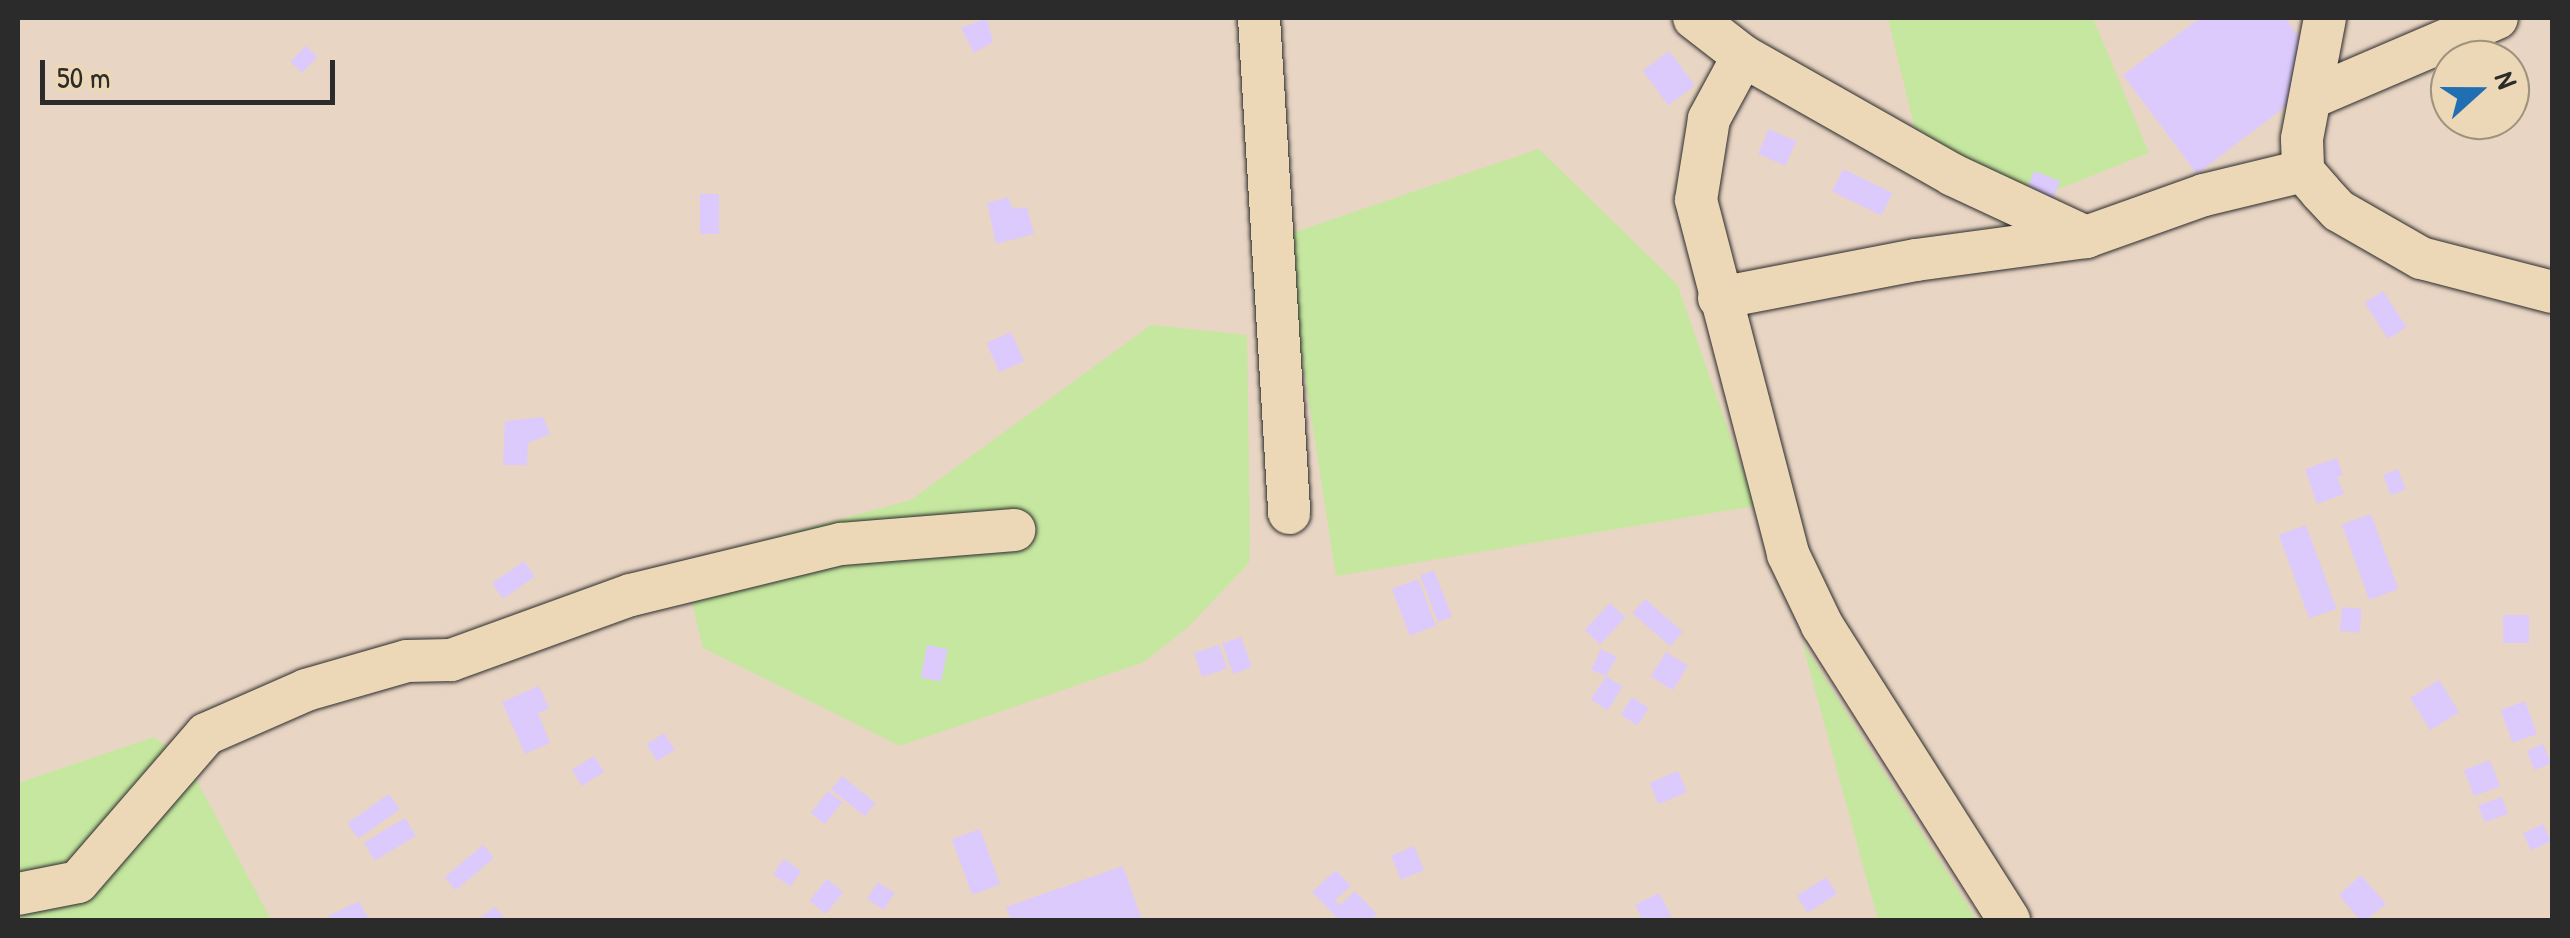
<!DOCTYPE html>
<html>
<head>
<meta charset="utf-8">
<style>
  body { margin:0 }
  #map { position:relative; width:2570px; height:938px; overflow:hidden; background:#e9d5c4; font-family:"Patrick Hand",sans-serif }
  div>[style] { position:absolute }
  .green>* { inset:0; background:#c5e79f }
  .building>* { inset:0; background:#dccafc; transform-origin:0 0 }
  .roads { filter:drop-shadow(0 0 2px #2b2b2b) drop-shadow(0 0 2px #2b2b2b) }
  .street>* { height:42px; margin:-21px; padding:0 21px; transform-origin:21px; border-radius:21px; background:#ecd8b6 }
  span { translate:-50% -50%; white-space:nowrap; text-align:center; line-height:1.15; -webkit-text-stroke:8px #ecd8b6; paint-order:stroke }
  .frame { position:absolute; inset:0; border:20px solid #2b2b2b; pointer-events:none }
  .north { position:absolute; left:2430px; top:40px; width:100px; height:100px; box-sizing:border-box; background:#ecd8b6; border:2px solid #9f937e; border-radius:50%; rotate:69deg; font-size:28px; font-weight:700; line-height:40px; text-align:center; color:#2b2b2b }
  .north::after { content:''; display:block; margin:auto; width:35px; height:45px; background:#1f6fb2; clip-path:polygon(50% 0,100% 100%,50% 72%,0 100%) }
  .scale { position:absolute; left:40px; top:60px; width:295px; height:45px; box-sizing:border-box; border:5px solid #2b2b2b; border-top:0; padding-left:12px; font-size:30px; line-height:35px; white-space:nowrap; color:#2b2b2b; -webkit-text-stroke:8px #ecd8b6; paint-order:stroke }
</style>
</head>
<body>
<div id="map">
  <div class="green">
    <i style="clip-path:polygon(1888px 18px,2093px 18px,2149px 153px,2021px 204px,1914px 126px)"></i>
    <i style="clip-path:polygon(1539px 149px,1677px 284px,1755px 506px,1336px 576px,1283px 236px)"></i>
    <i style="clip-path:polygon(1151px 325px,1247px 335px,1250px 543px,1249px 563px,1188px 627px,1144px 662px,900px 746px,703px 648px,682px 562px,911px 500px)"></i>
    <i style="clip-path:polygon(1802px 642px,1977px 920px,1878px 920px)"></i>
    <i style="clip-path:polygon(154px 737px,188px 764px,271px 920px,18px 920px,18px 783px)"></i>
  </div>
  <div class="building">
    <i style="clip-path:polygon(987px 18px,993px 42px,974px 53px,961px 28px)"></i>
    <i style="clip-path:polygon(2200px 18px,2285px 18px,2328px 74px,2197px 174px,2123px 75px)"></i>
    <i style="left:306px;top:46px;width:16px;height:22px;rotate:45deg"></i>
    <i style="left:1669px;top:51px;width:43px;height:33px;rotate:53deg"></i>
    <i style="left:1769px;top:129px;width:30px;height:27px;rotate:24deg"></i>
    <i style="left:1843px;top:169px;width:55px;height:25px;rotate:26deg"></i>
    <i style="left:2034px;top:171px;width:28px;height:20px;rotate:21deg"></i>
    <i style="left:700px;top:194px;width:19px;height:40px"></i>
    <i style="clip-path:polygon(1008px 197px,1013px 209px,1027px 207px,1034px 234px,996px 244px,987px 203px)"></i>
    <i style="left:2383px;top:291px;width:43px;height:22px;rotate:57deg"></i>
    <i style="left:1011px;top:332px;width:32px;height:27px;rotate:66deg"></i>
    <i style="clip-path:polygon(543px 417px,550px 434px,528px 443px,527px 465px,503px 465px,505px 421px)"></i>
    <i style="clip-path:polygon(2337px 458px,2343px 475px,2337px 477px,2344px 494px,2317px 504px,2305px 469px)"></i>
    <i style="left:2398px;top:469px;width:22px;height:16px;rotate:69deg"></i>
    <i style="left:2371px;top:514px;width:80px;height:31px;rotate:70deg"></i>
    <i style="left:2306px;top:525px;width:89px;height:29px;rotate:70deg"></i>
    <i style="left:524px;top:561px;width:19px;height:39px;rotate:55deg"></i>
    <i style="left:1434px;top:570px;width:50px;height:15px;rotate:69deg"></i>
    <i style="left:1418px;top:579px;width:50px;height:28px;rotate:69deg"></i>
    <i style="left:1645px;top:599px;width:50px;height:19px;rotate:41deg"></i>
    <i style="left:1610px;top:603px;width:21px;height:37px;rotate:43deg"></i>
    <i style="left:2342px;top:607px;width:20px;height:24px;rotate:6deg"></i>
    <i style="left:2503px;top:615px;width:26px;height:28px"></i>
    <i style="left:1241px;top:637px;width:32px;height:20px;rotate:70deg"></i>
    <i style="left:927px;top:645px;width:21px;height:33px;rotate:11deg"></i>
    <i style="left:1219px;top:645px;width:25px;height:26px;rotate:72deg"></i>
    <i style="clip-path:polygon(1601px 649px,1617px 657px,1606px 676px,1591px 670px)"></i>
    <i style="left:1666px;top:652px;width:26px;height:29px;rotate:32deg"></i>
    <i style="left:1606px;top:676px;width:20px;height:28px;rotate:33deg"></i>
    <i style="left:2439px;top:680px;width:38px;height:34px;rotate:58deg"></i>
    <i style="clip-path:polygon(539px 686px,549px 709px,538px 713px,550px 743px,525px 754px,502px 702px)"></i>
    <i style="left:1632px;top:697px;width:20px;height:21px;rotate:33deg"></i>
    <i style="left:2525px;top:701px;width:35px;height:26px;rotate:70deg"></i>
    <i style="left:664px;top:733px;width:20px;height:21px;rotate:57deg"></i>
    <i style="left:2543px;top:744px;width:21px;height:18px;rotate:67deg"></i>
    <i style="left:594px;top:756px;width:19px;height:26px;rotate:58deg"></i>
    <i style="left:2490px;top:760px;width:28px;height:28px;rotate:69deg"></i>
    <i style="left:1678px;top:771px;width:23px;height:31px;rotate:67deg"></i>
    <i style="left:842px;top:776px;width:43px;height:17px;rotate:39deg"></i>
    <i style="left:828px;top:791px;width:18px;height:28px;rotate:38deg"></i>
    <i style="left:389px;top:794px;width:19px;height:51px;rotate:55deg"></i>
    <i style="left:2502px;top:797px;width:18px;height:25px;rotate:71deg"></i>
    <i style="left:405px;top:818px;width:21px;height:48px;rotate:59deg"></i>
    <i style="left:2543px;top:824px;width:19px;height:22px;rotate:65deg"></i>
    <i style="left:980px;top:829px;width:59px;height:30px;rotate:70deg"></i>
    <i style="left:483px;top:845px;width:17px;height:50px;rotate:50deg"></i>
    <i style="left:1414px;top:846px;width:26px;height:25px;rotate:67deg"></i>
    <i style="left:784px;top:859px;width:21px;height:19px;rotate:35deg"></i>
    <i style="clip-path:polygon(1123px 866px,1142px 920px,1011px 920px,1006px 907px)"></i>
    <i style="clip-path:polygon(1336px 870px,1351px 886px,1335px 900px,1340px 905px,1355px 891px,1377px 914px,1370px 920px,1339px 920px,1312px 892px)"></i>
    <i style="clip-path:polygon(2361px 875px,2386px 904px,2366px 920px,2360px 920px,2339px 895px)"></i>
    <i style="left:1826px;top:877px;width:20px;height:35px;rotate:57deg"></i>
    <i style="left:827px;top:879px;width:21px;height:28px;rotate:39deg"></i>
    <i style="left:878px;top:882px;width:20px;height:20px;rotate:33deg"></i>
    <i style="clip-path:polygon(1659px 893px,1672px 917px,1643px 920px,1635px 905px)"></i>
    <i style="clip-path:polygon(359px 901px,369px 920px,330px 920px,328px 916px)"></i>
    <i style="clip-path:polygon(495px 907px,506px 920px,477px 920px)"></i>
  </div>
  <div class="roads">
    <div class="street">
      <i style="left:1259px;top:18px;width:496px;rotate:86.5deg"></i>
      <i style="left:1694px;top:18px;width:62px;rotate:37.8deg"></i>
      <i style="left:1743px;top:56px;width:241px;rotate:29.5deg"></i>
      <i style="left:1953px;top:175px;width:147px;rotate:25deg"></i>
      <i style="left:2325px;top:18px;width:123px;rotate:100.8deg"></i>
      <i style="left:2302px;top:139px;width:32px;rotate:88deg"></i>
      <i style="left:2303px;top:171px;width:28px;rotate:49deg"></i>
      <i style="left:2321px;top:192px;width:26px;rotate:47deg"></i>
      <i style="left:2339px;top:211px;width:95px;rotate:29.8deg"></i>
      <i style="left:2421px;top:258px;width:135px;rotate:14.5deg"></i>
      <i style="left:1743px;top:56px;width:72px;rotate:118.4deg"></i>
      <i style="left:1709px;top:119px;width:82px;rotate:99.1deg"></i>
      <i style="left:1696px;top:200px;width:366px;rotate:75.4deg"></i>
      <i style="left:1788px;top:554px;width:79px;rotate:64.4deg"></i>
      <i style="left:1822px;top:625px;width:349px;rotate:57.6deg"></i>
      <i style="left:2313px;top:97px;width:200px;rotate:-23.2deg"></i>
      <i style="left:1719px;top:298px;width:201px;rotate:-10.9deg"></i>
      <i style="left:1916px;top:260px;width:172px;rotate:-7.7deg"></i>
      <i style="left:2086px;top:237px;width:125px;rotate:-19.6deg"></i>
      <i style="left:2204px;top:195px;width:102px;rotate:-13.6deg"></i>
      <i style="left:18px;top:894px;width:61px;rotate:-11.3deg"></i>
      <i style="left:78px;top:882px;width:196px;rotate:-49.1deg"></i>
      <i style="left:206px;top:734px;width:109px;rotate:-23.7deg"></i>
      <i style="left:306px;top:690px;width:105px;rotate:-16deg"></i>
      <i style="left:407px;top:661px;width:44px;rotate:-1.3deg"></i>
      <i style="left:451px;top:660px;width:191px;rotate:-19.9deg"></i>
      <i style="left:631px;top:595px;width:216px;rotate:-13.7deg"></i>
      <i style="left:841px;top:544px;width:174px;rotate:-4.6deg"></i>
    </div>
  </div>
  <div class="frame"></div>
  <div class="north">N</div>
  <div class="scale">50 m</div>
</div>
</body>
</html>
